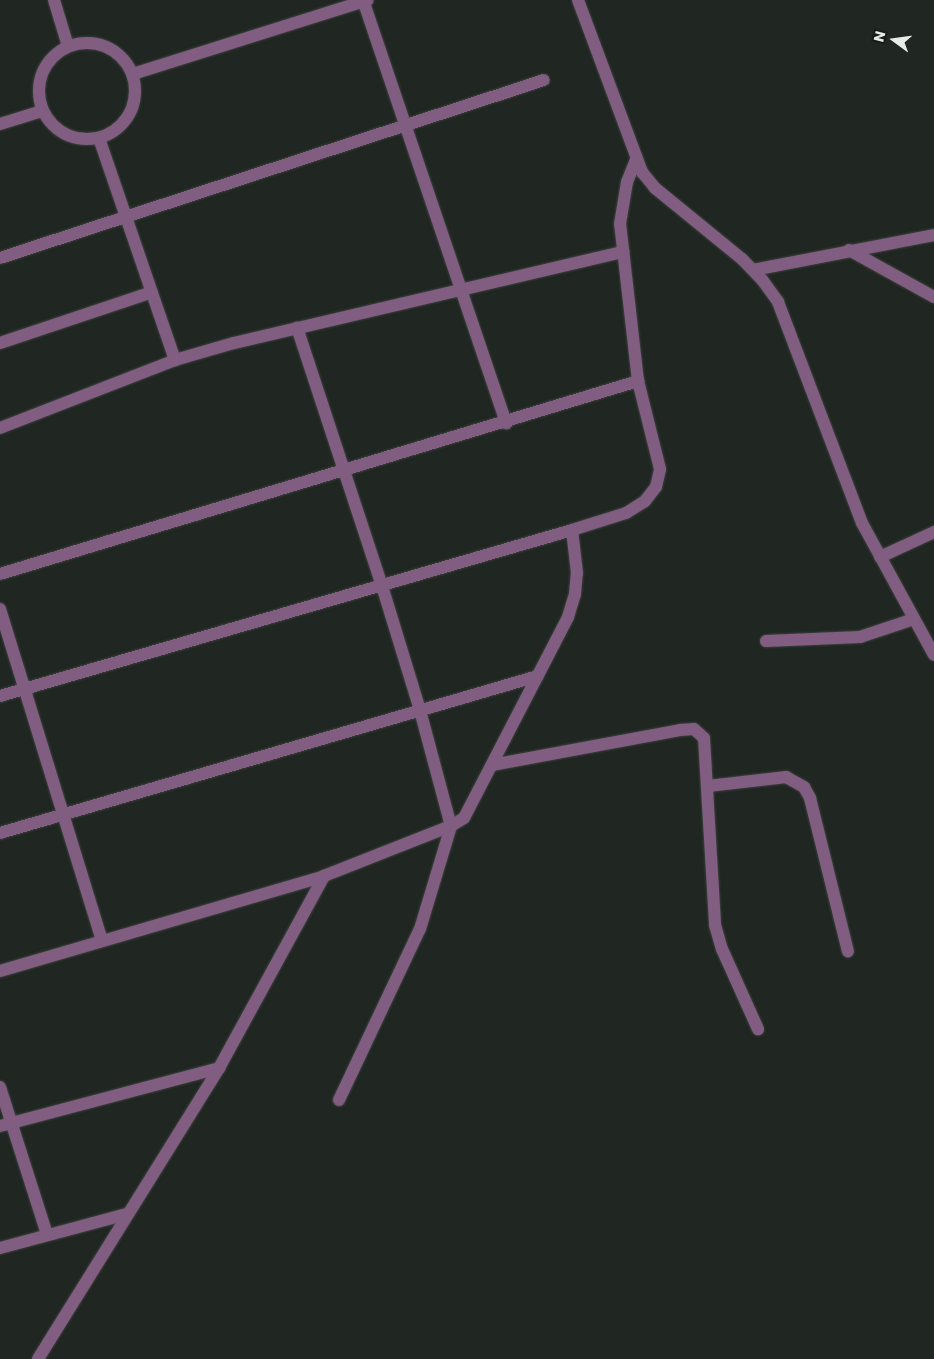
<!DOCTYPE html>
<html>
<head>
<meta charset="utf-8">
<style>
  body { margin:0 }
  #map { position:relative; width:934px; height:1359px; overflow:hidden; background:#202621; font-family:Poppins,sans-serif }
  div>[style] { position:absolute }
  .roads { filter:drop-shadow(0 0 1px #3c423d) drop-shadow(0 0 1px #3c423d) }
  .street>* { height:12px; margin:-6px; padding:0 6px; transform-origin:6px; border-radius:6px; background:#805d81 }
  .street>.ring { margin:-6px; padding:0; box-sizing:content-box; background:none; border:12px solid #805d81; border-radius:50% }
  span { translate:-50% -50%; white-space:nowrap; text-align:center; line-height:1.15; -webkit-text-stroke:5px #161c18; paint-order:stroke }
  .north { position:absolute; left:869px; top:15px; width:50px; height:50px; -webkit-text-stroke:4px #161c18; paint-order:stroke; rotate:284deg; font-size:14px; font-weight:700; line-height:20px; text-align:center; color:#e8ece8 }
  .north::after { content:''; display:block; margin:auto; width:18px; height:22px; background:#e8ece8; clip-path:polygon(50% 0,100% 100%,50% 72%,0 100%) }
</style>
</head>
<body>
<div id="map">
  <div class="roads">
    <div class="street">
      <i style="left:54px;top:0;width:48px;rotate:73.1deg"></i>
      <i style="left:363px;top:0;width:447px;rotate:71.3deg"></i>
      <i style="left:578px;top:0;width:184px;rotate:69.6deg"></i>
      <i style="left:642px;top:172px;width:21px;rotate:51deg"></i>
      <i style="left:655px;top:188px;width:112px;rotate:39.2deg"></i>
      <i style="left:742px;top:259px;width:30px;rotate:46deg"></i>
      <i style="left:763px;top:281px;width:26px;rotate:54deg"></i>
      <i style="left:778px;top:302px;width:236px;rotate:69.2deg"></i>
      <i style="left:862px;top:523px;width:150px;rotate:61.4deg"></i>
      <i class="ring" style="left:39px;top:43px;width:84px;height:84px"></i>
      <i style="left:133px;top:74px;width:246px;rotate:-17.5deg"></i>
      <i style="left:0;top:124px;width:44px;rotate:-17.2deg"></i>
      <i style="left:99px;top:138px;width:235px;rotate:71.1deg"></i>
      <i style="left:849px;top:250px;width:97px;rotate:28.9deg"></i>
      <i style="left:0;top:258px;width:572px;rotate:-18.12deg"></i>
      <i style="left:753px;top:270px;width:184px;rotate:-10.9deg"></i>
      <i style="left:0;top:343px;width:160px;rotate:-18.5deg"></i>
      <i style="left:0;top:428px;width:188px;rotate:-21.2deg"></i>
      <i style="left:175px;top:360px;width:61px;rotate:-16.1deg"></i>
      <i style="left:234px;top:343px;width:400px;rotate:-13.2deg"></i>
      <i style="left:880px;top:557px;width:60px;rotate:-24.8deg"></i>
      <i style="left:0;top:574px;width:667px;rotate:-16.83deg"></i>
      <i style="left:0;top:609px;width:346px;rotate:72.9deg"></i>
      <i style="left:766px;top:641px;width:94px;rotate:-2.4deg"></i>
      <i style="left:860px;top:637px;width:57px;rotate:-18.4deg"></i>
      <i style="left:0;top:696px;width:596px;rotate:-16.18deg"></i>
      <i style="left:572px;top:530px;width:57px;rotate:-17.5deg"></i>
      <i style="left:626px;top:513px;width:22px;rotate:-32deg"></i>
      <i style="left:645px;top:501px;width:18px;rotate:-52deg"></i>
      <i style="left:656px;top:487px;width:18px;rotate:-77deg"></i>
      <i style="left:660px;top:469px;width:91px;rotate:-104deg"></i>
      <i style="left:638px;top:381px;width:158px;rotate:-96.5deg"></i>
      <i style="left:620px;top:224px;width:43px;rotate:-80.5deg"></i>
      <i style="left:627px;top:182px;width:24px;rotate:-68deg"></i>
      <i style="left:492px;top:765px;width:191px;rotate:-10.5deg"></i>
      <i style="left:680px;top:730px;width:14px;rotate:-4deg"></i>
      <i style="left:694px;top:729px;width:13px;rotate:42deg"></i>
      <i style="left:704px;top:738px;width:187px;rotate:86.6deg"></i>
      <i style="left:715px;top:925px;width:25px;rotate:74deg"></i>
      <i style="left:722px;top:949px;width:88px;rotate:65.8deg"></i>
      <i style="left:708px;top:786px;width:79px;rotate:-6.6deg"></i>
      <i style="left:786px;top:777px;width:21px;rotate:29deg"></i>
      <i style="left:804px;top:787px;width:13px;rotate:61deg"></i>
      <i style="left:810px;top:798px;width:158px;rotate:76.1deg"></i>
      <i style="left:0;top:833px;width:560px;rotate:-16.27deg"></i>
      <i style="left:0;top:971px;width:338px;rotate:-16.3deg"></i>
      <i style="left:324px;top:876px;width:136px;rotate:-21.5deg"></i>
      <i style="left:451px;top:826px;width:120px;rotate:-105deg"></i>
      <i style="left:420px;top:710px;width:130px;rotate:-107deg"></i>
      <i style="left:382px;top:586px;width:272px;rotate:-108.2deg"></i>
      <i style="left:0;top:1087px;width:154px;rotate:72.3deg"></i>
      <i style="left:339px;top:1100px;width:189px;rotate:-64.7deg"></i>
      <i style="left:420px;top:929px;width:108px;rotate:-73.2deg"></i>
      <i style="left:451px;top:826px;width:15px;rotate:-32deg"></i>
      <i style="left:464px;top:818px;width:226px;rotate:-62.6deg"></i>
      <i style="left:568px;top:617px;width:24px;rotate:-73deg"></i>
      <i style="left:575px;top:594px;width:21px;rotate:-85deg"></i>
      <i style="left:577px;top:573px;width:43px;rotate:-96.6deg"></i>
      <i style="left:0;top:1126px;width:227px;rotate:-14.8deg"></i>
      <i style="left:0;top:1248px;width:131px;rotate:-15deg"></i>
      <i style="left:38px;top:1359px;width:343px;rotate:-58.1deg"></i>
      <i style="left:219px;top:1068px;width:219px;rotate:-61.3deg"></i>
    </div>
  </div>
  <div class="north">N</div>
</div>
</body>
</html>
